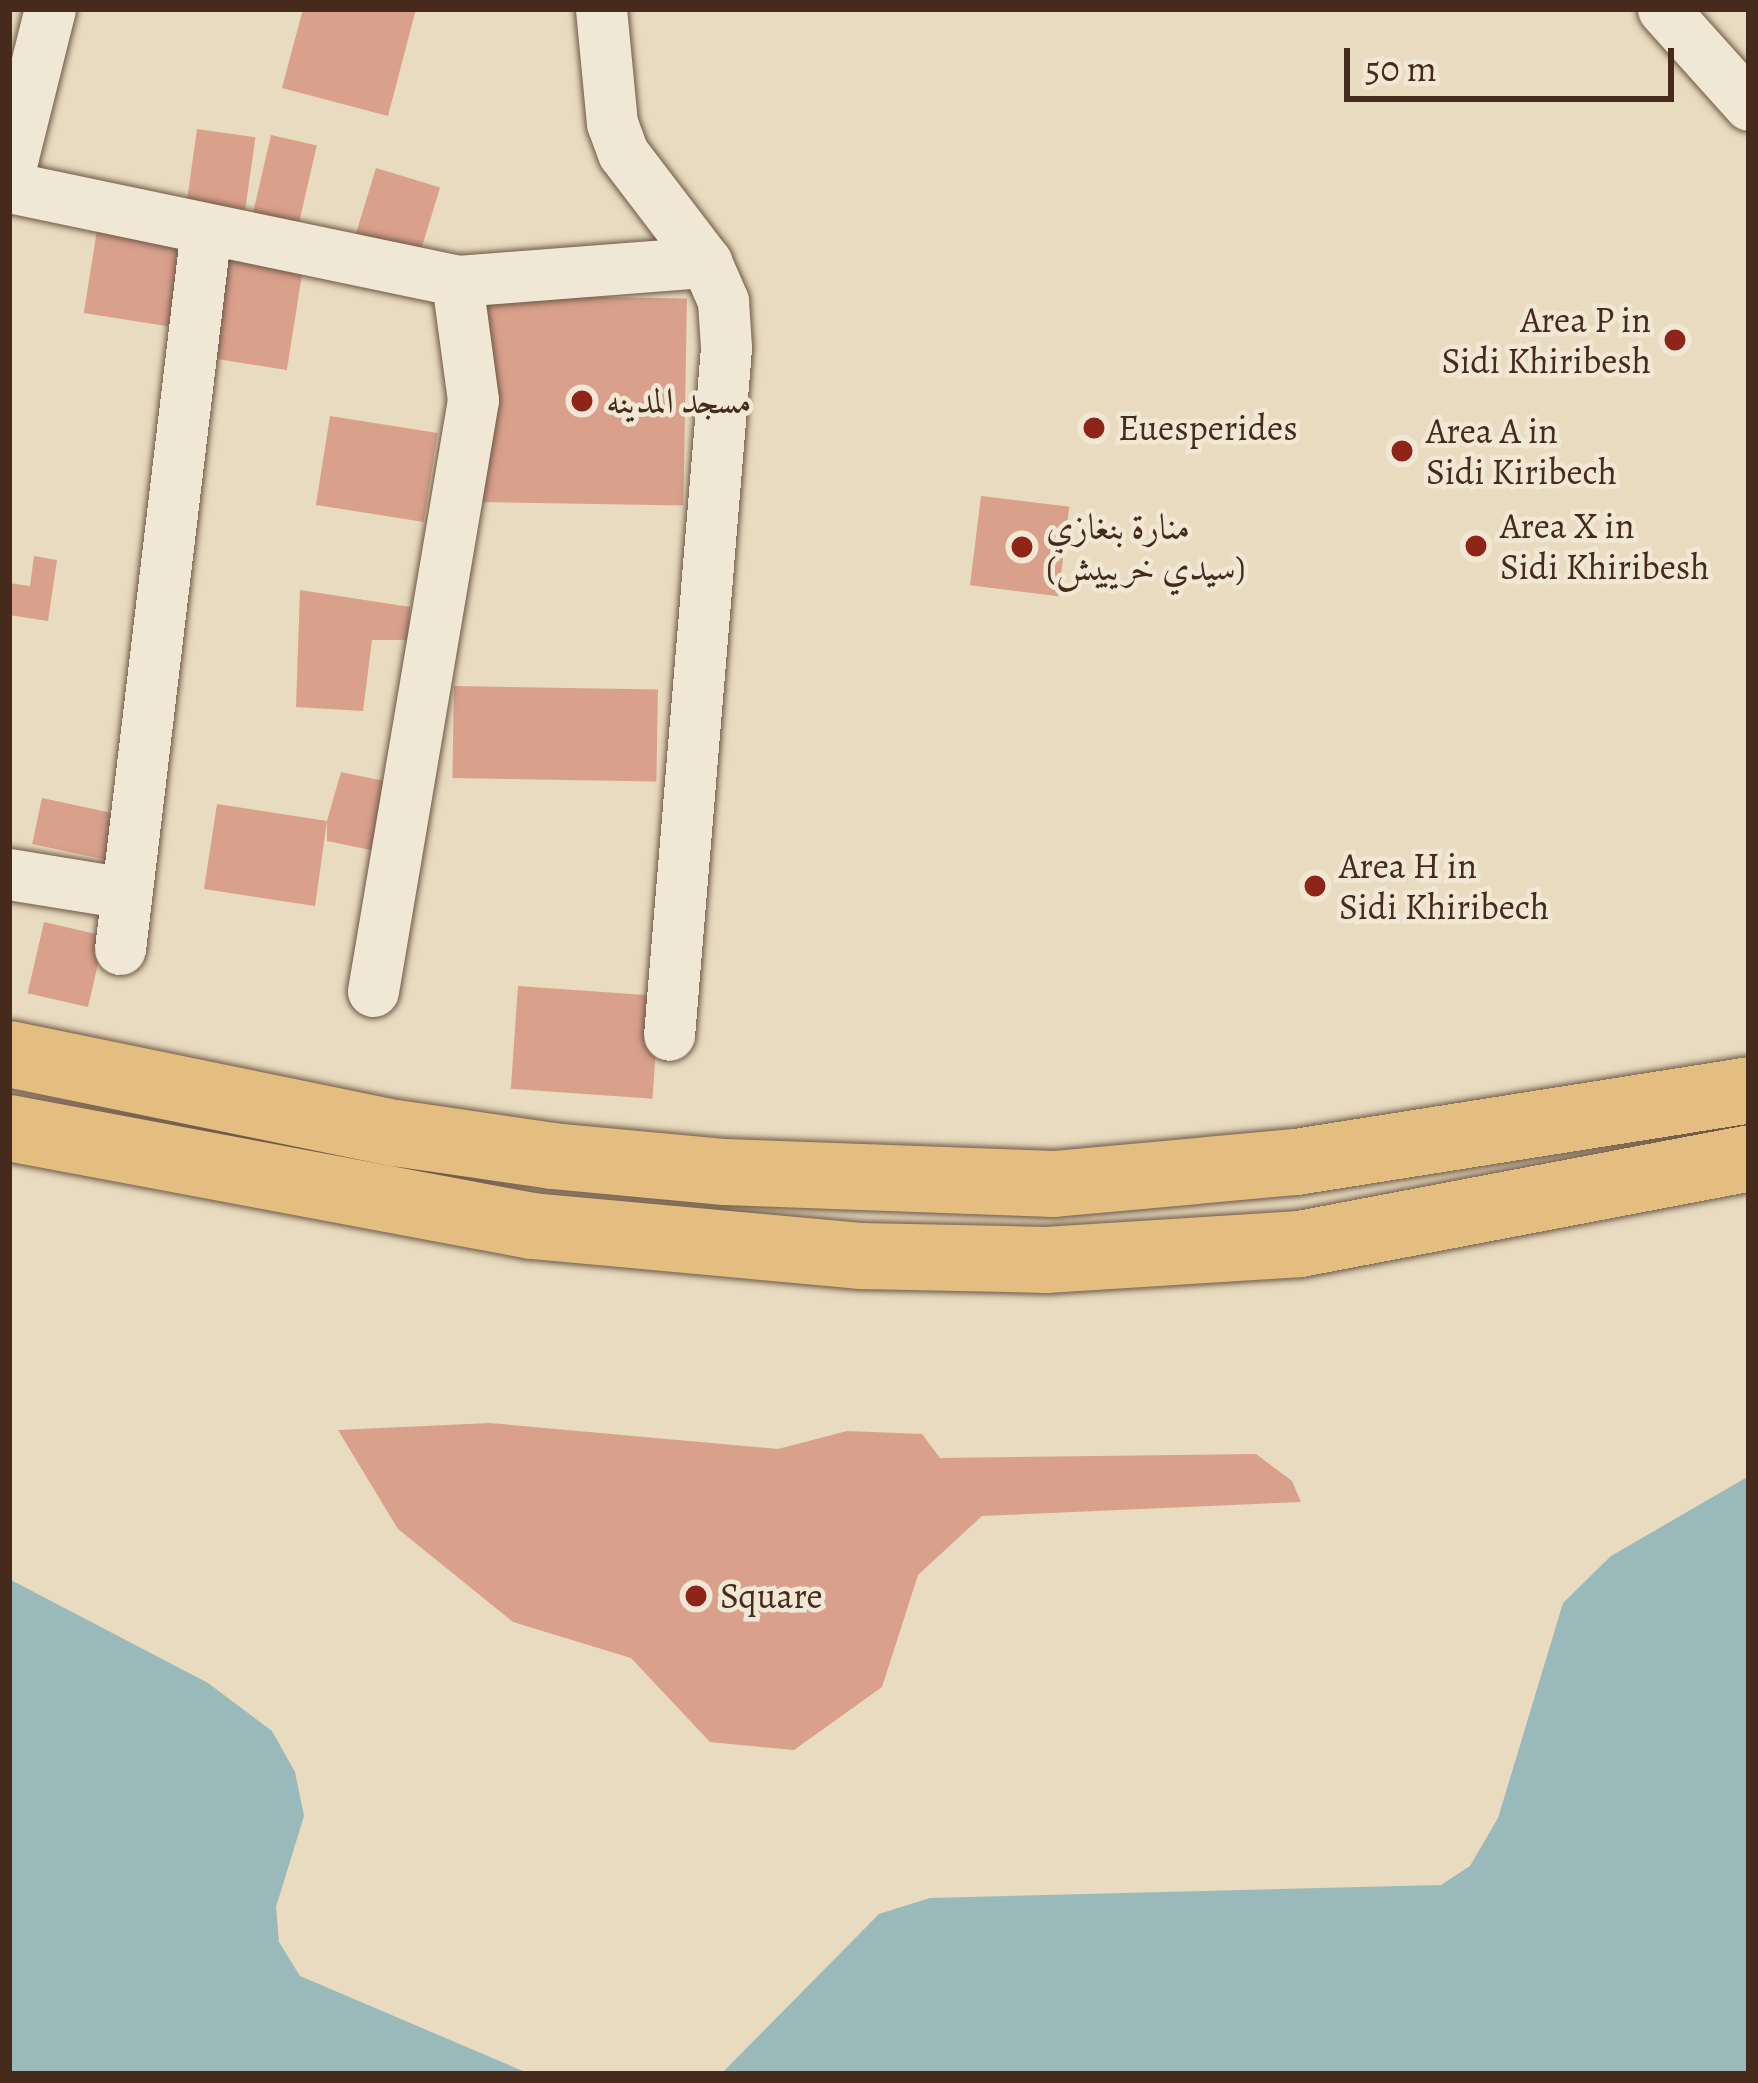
<!DOCTYPE html>
<html>
<head>
<meta charset="utf-8">
<style>
  body { margin:0 }
  #map { position:relative; width:1758px; height:2083px; overflow:hidden; background:#e8dbbf; font-family:Alegreya,Amiri,serif }
  div>[style] { position:absolute }
  .water>* { inset:0; background:#9ab9bb }
  .building>* { inset:0; background:#d9a08c; transform-origin:0 0 }
  .roads { filter:drop-shadow(0 0 3px #6e5745) drop-shadow(0 0 3px #6e5745) }
  .street>* { height:51px; margin:-25.5px; padding:0 25.5px; transform-origin:25.5px; border-radius:25.5px; background:#f0e8d5 }
  .primary>* { height:66px; margin:-33px; padding:0 33px; transform-origin:33px; border-radius:33px; background:#e4be80 }
  .dots>* { width:33px; height:33px; translate:-50% -50%; box-sizing:border-box; border:6px solid #f0e8d5; border-radius:50% }
  span { translate:-50% -50%; white-space:nowrap; text-align:center; line-height:1.15; -webkit-text-stroke:9px #f0e8d5; paint-order:stroke }
  .poi-label { font-size:36px; color:#462b1c }
  .right { translate:-100% -50%; text-align:right }
  .left { translate:0 -50%; text-align:left }
  .frame { position:absolute; inset:0; border:12px solid #462b1c; pointer-events:none }
  .scale { position:absolute; left:1344px; top:48px; width:330px; height:54px; box-sizing:border-box; border:6px solid #462b1c; border-top:0; padding-left:15px; font-size:36px; line-height:42px; white-space:nowrap; color:#462b1c; -webkit-text-stroke:9px #f0e8d5; paint-order:stroke }
</style>
</head>
<body>
<div id="map">
  <div class="water">
    <i style="clip-path:polygon(1749px 1476px,1749px 2074px,721px 2074px,879px 1914px,930px 1898px,1441px 1885px,1470px 1866px,1498px 1818px,1563px 1603px,1611px 1556px)"></i>
    <i style="clip-path:polygon(9px 1579px,208px 1683px,272px 1731px,295px 1772px,304px 1816px,276px 1907px,279px 1942px,300px 1976px,530px 2074px,9px 2074px)"></i>
  </div>
  <div class="building">
    <i style="clip-path:polygon(303px 9px,416px 9px,388px 116px,282px 88px)"></i>
    <i style="left:197px;top:129px;width:59px;height:81px;rotate:8deg"></i>
    <i style="left:271px;top:135px;width:47px;height:83px;rotate:13deg"></i>
    <i style="left:376px;top:168px;width:67px;height:74px;rotate:17deg"></i>
    <i style="left:97px;top:230px;width:88px;height:84px;rotate:9deg"></i>
    <i style="left:219px;top:255px;width:85px;height:103px;rotate:9deg"></i>
    <i style="left:482px;top:295px;width:205px;height:207px;rotate:1deg"></i>
    <i style="left:330px;top:416px;width:109px;height:90px;rotate:9deg"></i>
    <i style="left:981px;top:496px;width:89px;height:90px;rotate:7deg"></i>
    <i style="clip-path:polygon(34px 556px,57px 560px,48px 621px,9px 615px,9px 583px,30px 586px)"></i>
    <i style="clip-path:polygon(300px 590px,410px 607px,408px 640px,372px 640px,363px 711px,296px 707px)"></i>
    <i style="left:454px;top:686px;width:204px;height:92px;rotate:1deg"></i>
    <i style="clip-path:polygon(341px 772px,398px 784px,385px 853px,327px 841px,327px 821px,315px 906px,204px 889px,217px 804px,327px 821px)"></i>
    <i style="left:42px;top:798px;width:85px;height:47px;rotate:12deg"></i>
    <i style="left:44px;top:922px;width:62px;height:73px;rotate:13deg"></i>
    <i style="left:518px;top:986px;width:142px;height:103px;rotate:4deg"></i>
    <i style="clip-path:polygon(490px 1423px,778px 1449px,847px 1431px,922px 1434px,940px 1458px,1256px 1454px,1292px 1481px,1301px 1502px,982px 1516px,918px 1575px,882px 1687px,794px 1750px,710px 1742px,631px 1658px,513px 1622px,398px 1529px,338px 1430px)"></i>
  </div>
  <div class="roads">
    <div class="street">
      <i style="left:601px;top:9px;width:115px;rotate:84.5deg"></i>
      <i style="left:612px;top:123px;width:32px;rotate:70deg"></i>
      <i style="left:623px;top:153px;width:137px;rotate:52.7deg"></i>
      <i style="left:706px;top:262px;width:43px;rotate:66.4deg"></i>
      <i style="left:723px;top:301px;width:47px;rotate:86.3deg"></i>
      <i style="left:726px;top:348px;width:689px;rotate:94.74deg"></i>
      <i style="left:1663px;top:9px;width:129px;rotate:48.1deg"></i>
      <i style="left:9px;top:173px;width:169px;rotate:-76deg"></i>
      <i style="left:9px;top:187px;width:458px;rotate:11.8deg"></i>
      <i style="left:457px;top:281px;width:250px;rotate:-4.4deg"></i>
      <i style="left:9px;top:874px;width:119px;rotate:9.2deg"></i>
      <i style="left:120px;top:949px;width:725px;rotate:-83.19deg"></i>
      <i style="left:373px;top:991px;width:599px;rotate:-80.4deg"></i>
      <i style="left:473px;top:400px;width:120px;rotate:-97.7deg"></i>
    </div>
    <div class="primary">
      <i style="left:9px;top:1054px;width:394px;rotate:11.6deg"></i>
      <i style="left:395px;top:1133px;width:159px;rotate:8.3deg"></i>
      <i style="left:552px;top:1156px;width:174px;rotate:5.3deg"></i>
      <i style="left:725px;top:1172px;width:329px;rotate:2.1deg"></i>
      <i style="left:1054px;top:1184px;width:243px;rotate:-5.2deg"></i>
      <i style="left:1296px;top:1162px;width:459px;rotate:-9deg"></i>
      <i style="left:9px;top:1128px;width:532px;rotate:10.61deg"></i>
      <i style="left:532px;top:1226px;width:329px;rotate:5.2deg"></i>
      <i style="left:860px;top:1256px;width:186px;rotate:1.2deg"></i>
      <i style="left:1046px;top:1260px;width:255px;rotate:-3.6deg"></i>
      <i style="left:1300px;top:1244px;width:457px;rotate:-10.8deg"></i>
    </div>
  </div>
  <div class="dots">
    <i style="left:1675px;top:340px;background:#8f2418"></i>
    <i style="left:582px;top:401px;background:#8f2418"></i>
    <i style="left:1094px;top:428px;background:#8f2418"></i>
    <i style="left:1402px;top:451px;background:#8f2418"></i>
    <i style="left:1476px;top:546px;background:#8f2418"></i>
    <i style="left:1022px;top:547px;background:#8f2418"></i>
    <i style="left:1315px;top:886px;background:#8f2418"></i>
    <i style="left:696px;top:1596px;background:#8f2418"></i>
  </div>
  <div class="poi-label">
    <span class="right" style="left:1651px;top:340px">Area P in<br>Sidi Khiribesh</span>
    <span class="left" style="left:606px;top:401px">مسجد المدينه</span>
    <span class="left" style="left:1118px;top:428px">Euesperides</span>
    <span class="left" style="left:1426px;top:451px">Area A in<br>Sidi Kiribech</span>
    <span class="left" style="left:1500px;top:546px">Area X in<br>Sidi Khiribesh</span>
    <span class="left" style="left:1046px;top:547px">منارة بنغازي<br>(سيدي خريبيش)</span>
    <span class="left" style="left:1339px;top:886px">Area H in<br>Sidi Khiribech</span>
    <span class="left" style="left:720px;top:1596px">Square</span>
  </div>
  <div class="frame"></div>
  <div class="scale">50 m</div>
</div>
</body>
</html>
